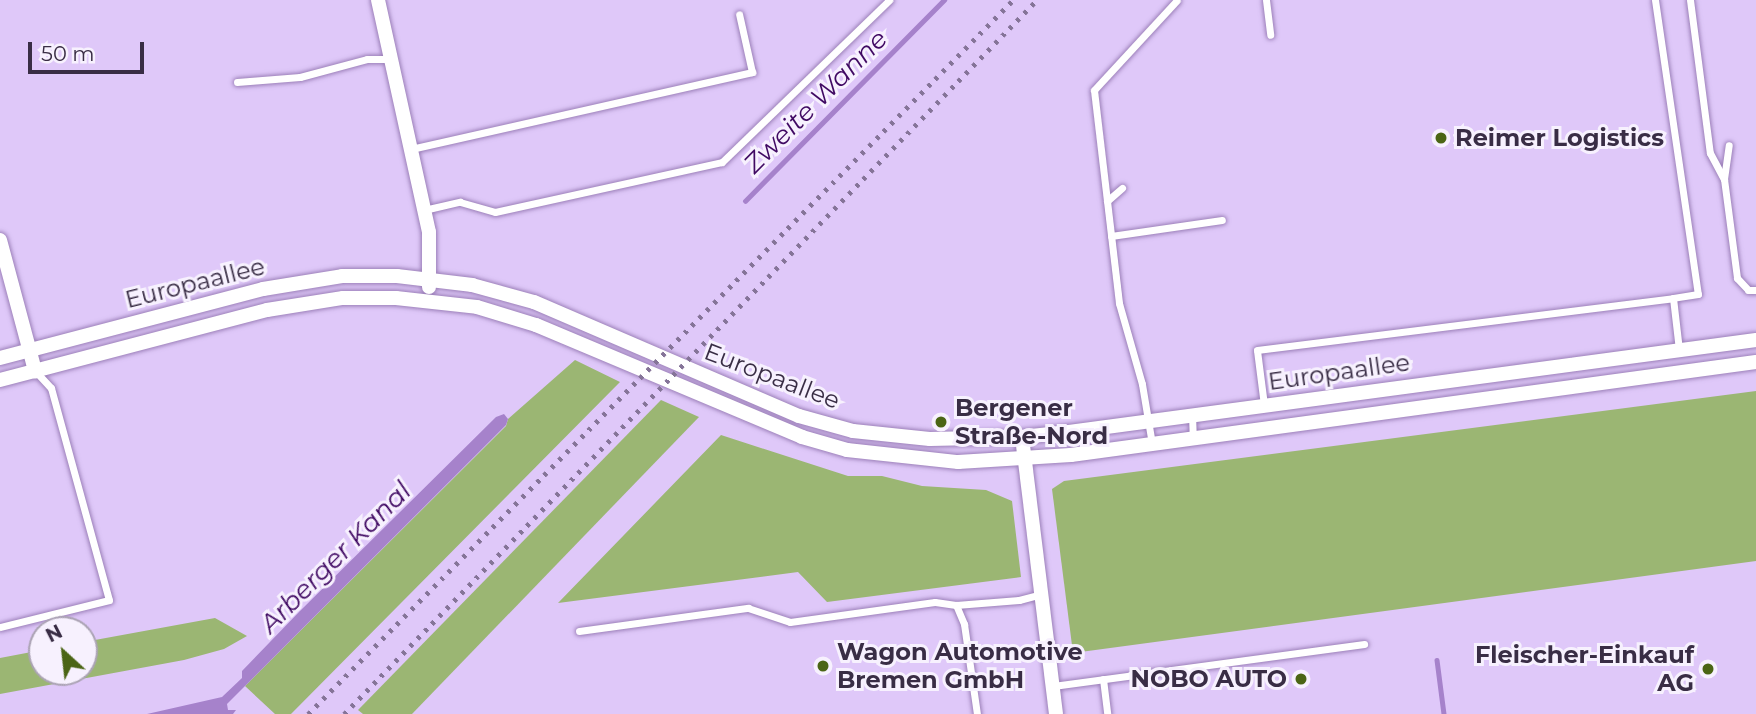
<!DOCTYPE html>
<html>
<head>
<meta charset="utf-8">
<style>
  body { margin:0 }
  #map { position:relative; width:1756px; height:714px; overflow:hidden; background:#dfc8f9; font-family:Montserrat,sans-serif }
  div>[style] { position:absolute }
  .green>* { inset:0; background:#9bb673 }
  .water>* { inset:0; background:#a682cb }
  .stream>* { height:4.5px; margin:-2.25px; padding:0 2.25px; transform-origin:2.25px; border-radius:2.25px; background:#a682cb }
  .roads { filter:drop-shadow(0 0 2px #9c80b9) drop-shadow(0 0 2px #9c80b9) }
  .service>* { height:7px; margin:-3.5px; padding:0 3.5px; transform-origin:3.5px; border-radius:3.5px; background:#fff }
  .minor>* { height:14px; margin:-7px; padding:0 7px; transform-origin:7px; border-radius:7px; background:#fff }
  .rail>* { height:4.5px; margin-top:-2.25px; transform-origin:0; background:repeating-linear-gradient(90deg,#857498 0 3.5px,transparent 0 10.5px) }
  .dots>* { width:19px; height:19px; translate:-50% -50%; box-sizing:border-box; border:4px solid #f7f1fe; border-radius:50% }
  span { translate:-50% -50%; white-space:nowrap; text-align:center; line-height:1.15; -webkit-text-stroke:6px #f7f1fe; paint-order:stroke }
  .poi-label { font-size:24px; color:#392d45; font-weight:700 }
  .left { translate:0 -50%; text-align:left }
  .right { translate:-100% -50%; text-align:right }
  .street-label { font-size:24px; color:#392d45 }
  .water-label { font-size:26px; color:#400963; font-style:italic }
  .north { position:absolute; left:28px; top:616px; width:70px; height:70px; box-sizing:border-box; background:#f7f1fe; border:2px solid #aba3b4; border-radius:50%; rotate:333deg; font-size:19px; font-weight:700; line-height:28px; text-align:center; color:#392d45 }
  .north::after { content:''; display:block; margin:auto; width:24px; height:32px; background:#4b6515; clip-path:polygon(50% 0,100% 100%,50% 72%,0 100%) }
  .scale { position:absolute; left:28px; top:42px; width:116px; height:32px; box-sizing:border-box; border:4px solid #392d45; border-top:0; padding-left:9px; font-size:21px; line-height:24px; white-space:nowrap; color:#392d45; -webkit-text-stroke:5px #f7f1fe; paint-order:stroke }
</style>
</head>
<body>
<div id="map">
  <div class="green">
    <i style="clip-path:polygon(575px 360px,620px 382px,291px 714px,275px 714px,245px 686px,506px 426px,508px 419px)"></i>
    <i style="clip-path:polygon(1756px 391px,1756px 561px,1073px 653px,1052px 489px,1064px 481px)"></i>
    <i style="clip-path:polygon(661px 400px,699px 417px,412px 714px,363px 714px,358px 710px)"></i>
    <i style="clip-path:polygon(721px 435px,848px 476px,882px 476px,922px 486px,986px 490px,1012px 501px,1021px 577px,827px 602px,798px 572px,558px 603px)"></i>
    <i style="clip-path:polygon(215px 618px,247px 636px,224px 649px,184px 660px,0 694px,0 658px,42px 650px,42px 672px,84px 672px,84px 642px)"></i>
  </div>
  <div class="water">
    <i style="clip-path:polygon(504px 414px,508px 419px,506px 425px,227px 704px,228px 710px,236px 710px,233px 714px,147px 714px,222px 697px,242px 678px,242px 671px,299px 612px,496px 417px)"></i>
  </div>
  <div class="stream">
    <i style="left:745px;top:201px;width:283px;rotate:-45.3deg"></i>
    <i style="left:1437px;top:660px;width:54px;rotate:82.6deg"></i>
  </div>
  <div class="roads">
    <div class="service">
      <i style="left:1266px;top:0;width:35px;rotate:83deg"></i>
      <i style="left:1655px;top:0;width:297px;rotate:81.7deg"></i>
      <i style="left:1698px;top:294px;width:25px;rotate:171deg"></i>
      <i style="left:1690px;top:0;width:154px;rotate:82.6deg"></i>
      <i style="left:1710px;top:153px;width:30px;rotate:62deg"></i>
      <i style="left:1724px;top:179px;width:100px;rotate:82.5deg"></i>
      <i style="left:1737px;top:278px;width:16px;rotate:47deg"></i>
      <i style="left:1748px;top:290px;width:8px"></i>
      <i style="left:237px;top:82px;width:63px;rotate:-4.5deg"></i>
      <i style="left:300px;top:77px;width:69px;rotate:-15deg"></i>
      <i style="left:367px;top:59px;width:24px"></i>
      <i style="left:411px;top:149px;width:350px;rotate:-12.7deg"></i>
      <i style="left:752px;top:72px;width:59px;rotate:-102.6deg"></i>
      <i style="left:1724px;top:179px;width:34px;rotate:-82deg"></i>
      <i style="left:1107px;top:201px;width:20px;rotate:-41deg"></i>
      <i style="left:424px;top:210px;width:37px;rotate:-13deg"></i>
      <i style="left:460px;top:202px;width:36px;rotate:16deg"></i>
      <i style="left:495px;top:212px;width:232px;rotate:-12.4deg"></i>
      <i style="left:722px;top:162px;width:233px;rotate:-44.1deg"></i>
      <i style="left:1111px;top:236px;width:112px;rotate:-8.2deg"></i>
      <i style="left:1264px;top:405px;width:55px;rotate:-97.3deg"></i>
      <i style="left:1257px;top:350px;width:419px;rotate:-7.1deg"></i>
      <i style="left:1673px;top:298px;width:52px;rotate:83.4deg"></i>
      <i style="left:1192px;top:414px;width:24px;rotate:88deg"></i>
      <i style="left:1152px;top:444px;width:61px;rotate:-99.5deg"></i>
      <i style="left:1142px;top:384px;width:84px;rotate:-105.9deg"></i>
      <i style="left:1119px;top:303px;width:214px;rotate:-96.7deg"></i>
      <i style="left:1094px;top:90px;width:122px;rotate:-47.3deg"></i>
      <i style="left:956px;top:605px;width:21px;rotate:67deg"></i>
      <i style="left:964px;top:624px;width:91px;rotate:81.8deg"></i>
      <i style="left:0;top:627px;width:112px;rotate:-13.9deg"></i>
      <i style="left:109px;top:600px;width:220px;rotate:-105.3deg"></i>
      <i style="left:51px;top:388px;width:23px;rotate:-133deg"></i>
      <i style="left:579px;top:631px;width:171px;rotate:-7.8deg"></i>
      <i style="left:748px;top:608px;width:44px;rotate:18.4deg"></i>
      <i style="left:790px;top:622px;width:146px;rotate:-7.9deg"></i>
      <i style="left:935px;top:602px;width:21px;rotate:8deg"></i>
      <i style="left:956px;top:605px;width:63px;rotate:-4.5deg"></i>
      <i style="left:1019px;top:600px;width:23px;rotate:-15deg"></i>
      <i style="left:1103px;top:679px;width:35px;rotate:83deg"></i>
      <i style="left:1053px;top:686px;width:314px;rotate:-7.7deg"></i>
    </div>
    <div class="minor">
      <i style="left:378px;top:0;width:238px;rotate:77.6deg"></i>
      <i style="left:429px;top:232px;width:55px;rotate:90deg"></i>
      <i style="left:0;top:240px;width:136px;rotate:75deg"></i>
      <i style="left:0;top:358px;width:272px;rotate:-14.7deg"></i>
      <i style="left:263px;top:289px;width:80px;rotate:-9.3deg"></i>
      <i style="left:342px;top:276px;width:55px"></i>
      <i style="left:397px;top:276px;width:76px;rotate:6.8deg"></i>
      <i style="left:472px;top:285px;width:64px;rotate:15.3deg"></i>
      <i style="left:534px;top:302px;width:288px;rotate:23.3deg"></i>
      <i style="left:799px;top:416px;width:56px;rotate:15.5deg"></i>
      <i style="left:853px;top:431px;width:77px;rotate:5.9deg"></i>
      <i style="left:930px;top:439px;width:92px;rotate:-1.2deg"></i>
      <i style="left:1022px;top:437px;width:47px;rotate:-6.1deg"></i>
      <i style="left:1069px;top:432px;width:693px;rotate:-7.63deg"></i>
      <i style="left:0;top:380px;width:276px;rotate:-14.7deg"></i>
      <i style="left:267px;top:310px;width:77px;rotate:-9deg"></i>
      <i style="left:343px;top:298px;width:53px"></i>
      <i style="left:396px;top:298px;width:81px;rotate:6.3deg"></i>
      <i style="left:477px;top:307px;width:62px;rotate:17deg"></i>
      <i style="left:536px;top:325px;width:289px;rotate:22.8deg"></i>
      <i style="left:802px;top:437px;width:47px;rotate:16.1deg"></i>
      <i style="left:847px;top:450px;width:112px;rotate:6.2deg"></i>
      <i style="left:958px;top:462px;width:113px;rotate:-3.5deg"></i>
      <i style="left:1071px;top:455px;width:691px;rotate:-7.73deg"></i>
      <i style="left:1022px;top:437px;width:279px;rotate:83deg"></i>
    </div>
  </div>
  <div class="rail">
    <i style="left:308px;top:714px;width:1003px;rotate:-45.36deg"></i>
    <i style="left:344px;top:714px;width:995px;rotate:-45.86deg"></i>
  </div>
  <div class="dots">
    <i style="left:1441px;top:138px;background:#4b6515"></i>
    <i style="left:941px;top:422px;background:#4b6515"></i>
    <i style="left:823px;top:666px;background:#4b6515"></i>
    <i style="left:1708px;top:669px;background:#4b6515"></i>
    <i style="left:1301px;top:679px;background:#4b6515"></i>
  </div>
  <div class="poi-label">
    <span class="left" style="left:1455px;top:138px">Reimer Logistics</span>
    <span class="left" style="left:955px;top:422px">Bergener<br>Straße-Nord</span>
    <span class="left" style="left:837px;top:666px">Wagon Automotive<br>Bremen GmbH</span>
    <span class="right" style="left:1694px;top:669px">Fleischer-Einkauf<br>AG</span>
    <span class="right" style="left:1287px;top:679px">NOBO AUTO</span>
  </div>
  <div class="street-label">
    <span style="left:195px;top:283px;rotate:-14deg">Europaallee</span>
    <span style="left:1339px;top:372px;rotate:-8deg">Europaallee</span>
    <span style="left:772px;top:376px;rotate:21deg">Europaallee</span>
  </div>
  <div class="water-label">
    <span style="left:816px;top:102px;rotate:-45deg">Zweite Wanne</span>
    <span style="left:336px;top:558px;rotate:-45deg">Arberger Kanal</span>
  </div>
  <div class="north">N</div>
  <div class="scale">50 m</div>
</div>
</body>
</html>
